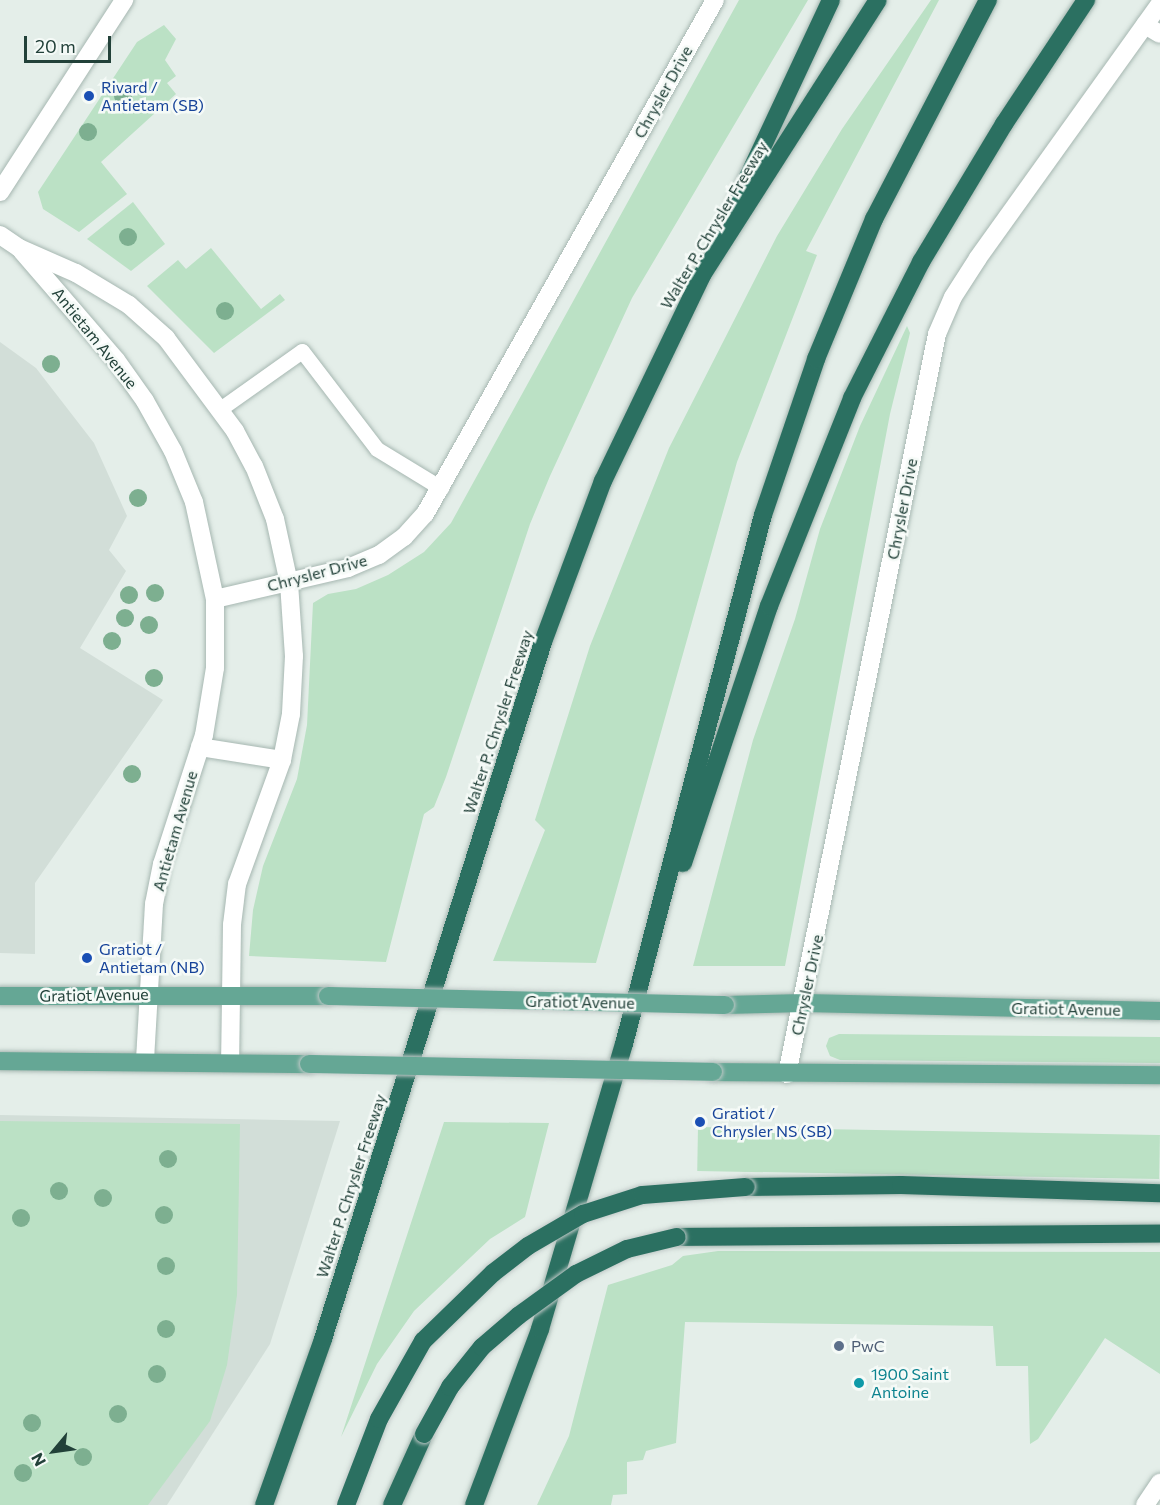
<!DOCTYPE html>
<html>
<head>
<meta charset="utf-8">
<style>
  body { margin:0 }
  #map { position:relative; width:1160px; height:1505px; overflow:hidden; background:#e4eee9; font-family:Commissioner,sans-serif }
  div>[style] { position:absolute }
  .built>* { inset:0; background:#d2ded8 }
  .green>* { inset:0; background:#bbe1c5; transform-origin:0 0 }
  .roads { filter:drop-shadow(0 0 2px #a6b7b1) drop-shadow(0 0 2px #a6b7b1) }
  .service>* { height:15px; margin:-7.5px; padding:0 7.5px; transform-origin:7.5px; border-radius:7.5px; background:#fff }
  .minor>* { height:18px; margin:-9px; padding:0 9px; transform-origin:9px; border-radius:9px; background:#fff }
  .tertiary>* { height:18px; margin:-9px; padding:0 9px; transform-origin:9px; border-radius:9px; background:#fff }
  .primary>* { height:18px; margin:-9px; padding:0 9px; transform-origin:9px; border-radius:9px; background:#65a795 }
  .motorway>* { height:18px; margin:-9px; padding:0 9px; transform-origin:9px; border-radius:9px; background:#2b7061 }
  .bridges { filter:drop-shadow(0 0 2px #c1cac8) drop-shadow(0 0 2px #c1cac8) }
  .primary-bridge>* { height:18px; margin:-9px; padding:0 9px; transform-origin:9px; border-radius:9px; background:#65a795 }
  .motorway-bridge>* { height:18px; margin:-9px; padding:0 9px; transform-origin:9px; border-radius:9px; background:#2b7061 }
  .trees>* { width:18px; height:18px; margin:-9px; border-radius:50%; background:#7daf90 }
  .dots>* { width:16px; height:16px; translate:-50% -50%; box-sizing:border-box; border:3px solid #f5faf7; border-radius:50% }
  span { translate:-50% -50%; white-space:nowrap; text-align:center; line-height:1.15; -webkit-text-stroke:5px #f5faf7; paint-order:stroke }
  .transit-label { font-size:16px; color:#164399 }
  .left { translate:0 -50%; text-align:left }
  .street-label { font-size:16px; color:#224139 }
  .service-label { font-size:16px; color:#4e5e75 }
  .culture-label { font-size:16px; color:#0d838f }
  .north { position:absolute; left:24px; top:1421px; width:60px; height:60px; -webkit-text-stroke:4px #f5faf7; paint-order:stroke; rotate:241deg; font-size:16px; font-weight:700; line-height:24px; text-align:center; color:#224139 }
  .north::after { content:''; display:block; margin:auto; width:21px; height:27px; background:#224139; clip-path:polygon(50% 0,100% 100%,50% 72%,0 100%) }
  .scale { position:absolute; left:24px; top:36px; width:87px; height:27px; box-sizing:border-box; border:3px solid #224139; border-top:0; padding-left:8px; font-size:18px; line-height:21px; white-space:nowrap; color:#224139; -webkit-text-stroke:4px #f5faf7; paint-order:stroke }
</style>
</head>
<body>
<div id="map">
  <div class="built">
    <i style="clip-path:polygon(0 342px,36px 368px,94px 443px,127px 516px,109px 550px,126px 571px,80px 648px,163px 700px,35px 883px,35px 954px,0 953px)"></i>
    <i style="clip-path:polygon(0 1115px,340px 1121px,270px 1344px,167px 1505px,0 1505px)"></i>
  </div>
  <div class="green">
    <i style="clip-path:polygon(739px 0,808px 0,632px 298px,550px 476px,530px 524px,446px 777px,434px 807px,424px 814px,386px 962px,249px 956px,253px 910px,263px 866px,297px 779px,307px 725px,313px 603px,328px 594px,356px 589px,388px 575px,424px 552px,451px 523px)"></i>
    <i style="clip-path:polygon(931px 0,939px 0,806px 251px,817px 255px,737px 462px,596px 963px,493px 961px,545px 830px,535px 820px,590px 646px,669px 448px,777px 236px,842px 129px)"></i>
    <i style="clip-path:polygon(164px 25px,176px 39px,165px 60px,176px 76px,167px 83px,176px 94px,101px 162px,127px 194px,79px 232px,43px 209px,38px 192px,137px 42px)"></i>
    <i style="clip-path:polygon(133px 202px,165px 244px,131px 271px,87px 239px)"></i>
    <i style="clip-path:polygon(211px 248px,261px 309px,280px 294px,285px 300px,214px 353px,147px 286px,178px 260px,186px 269px)"></i>
    <i style="clip-path:polygon(907px 326px,910px 333px,890px 414px,785px 966px,693px 966px,753px 740px,795px 619px,820px 529px,860px 426px)"></i>
    <i style="clip-path:polygon(839px 1034px,1160px 1037px,1160px 1063px,840px 1060px,830px 1056px,826px 1046px,829px 1038px)"></i>
    <i style="clip-path:polygon(0 1121px,240px 1124px,237px 1295px,227px 1365px,210px 1421px,148px 1505px,0 1505px)"></i>
    <i style="clip-path:polygon(444px 1122px,549px 1123px,525px 1217px,490px 1239px,414px 1311px,377px 1364px,341px 1437px)"></i>
    <i style="left:698px;top:1127px;width:462px;height:44px;rotate:1deg"></i>
    <i style="clip-path:polygon(718px 1251px,1160px 1252px,1160px 1374px,1105px 1338px,1038px 1439px,1030px 1444px,1028px 1366px,996px 1366px,993px 1326px,685px 1322px,676px 1443px,646px 1451px,643px 1460px,627px 1462px,627px 1494px,613px 1495px,611px 1505px,537px 1505px,569px 1436px,608px 1285px,672px 1265px,683px 1256px)"></i>
  </div>
  <div class="roads">
    <div class="service">
      <i style="left:220px;top:409px;width:100px;rotate:-35.3deg"></i>
      <i style="left:302px;top:351px;width:123px;rotate:52.6deg"></i>
      <i style="left:377px;top:449px;width:75px;rotate:31.4deg"></i>
    </div>
    <div class="minor">
      <i style="left:1145px;top:25px;width:17px;rotate:31deg"></i>
      <i style="left:0;top:192px;width:229px;rotate:-57.1deg"></i>
      <i style="left:200px;top:747px;width:83px;rotate:9deg"></i>
      <i style="left:1145px;top:1505px;width:27px;rotate:-56deg"></i>
    </div>
    <div class="tertiary">
      <i style="left:0;top:235px;width:23px;rotate:34deg"></i>
      <i style="left:19px;top:248px;width:62px;rotate:23.7deg"></i>
      <i style="left:76px;top:273px;width:62px;rotate:31.1deg"></i>
      <i style="left:129px;top:305px;width:50px;rotate:41.7deg"></i>
      <i style="left:166px;top:338px;width:116px;rotate:53.4deg"></i>
      <i style="left:235px;top:431px;width:40px;rotate:62deg"></i>
      <i style="left:254px;top:466px;width:57px;rotate:68.4deg"></i>
      <i style="left:275px;top:519px;width:66px;rotate:77.7deg"></i>
      <i style="left:289px;top:583px;width:73px;rotate:86.1deg"></i>
      <i style="left:294px;top:656px;width:58px;rotate:93deg"></i>
      <i style="left:291px;top:714px;width:47px;rotate:101.1deg"></i>
      <i style="left:282px;top:760px;width:132px;rotate:109.9deg"></i>
      <i style="left:237px;top:884px;width:41px;rotate:97deg"></i>
      <i style="left:232px;top:925px;width:136px;rotate:90.8deg"></i>
      <i style="left:22px;top:251px;width:144px;rotate:49.2deg"></i>
      <i style="left:116px;top:360px;width:50px;rotate:54.7deg"></i>
      <i style="left:145px;top:401px;width:57px;rotate:60.8deg"></i>
      <i style="left:173px;top:451px;width:55px;rotate:67.6deg"></i>
      <i style="left:194px;top:502px;width:99px;rotate:77.8deg"></i>
      <i style="left:215px;top:599px;width:69px;rotate:90deg"></i>
      <i style="left:215px;top:668px;width:68px;rotate:99.3deg"></i>
      <i style="left:204px;top:735px;width:136px;rotate:108deg"></i>
      <i style="left:162px;top:864px;width:41px;rotate:101.3deg"></i>
      <i style="left:154px;top:904px;width:155px;rotate:93.3deg"></i>
      <i style="left:215px;top:599px;width:137px;rotate:-13.1deg"></i>
      <i style="left:348px;top:568px;width:34px;rotate:-23deg"></i>
      <i style="left:379px;top:555px;width:31px;rotate:-36deg"></i>
      <i style="left:404px;top:537px;width:31px;rotate:-48deg"></i>
      <i style="left:425px;top:514px;width:590px;rotate:-60.57deg"></i>
      <i style="left:787px;top:1074px;width:755px;rotate:-78.54deg"></i>
      <i style="left:937px;top:334px;width:40px;rotate:-66.6deg"></i>
      <i style="left:953px;top:297px;width:46px;rotate:-57.3deg"></i>
      <i style="left:978px;top:258px;width:312px;rotate:-54.4deg"></i>
    </div>
    <div class="primary">
      <i style="left:0;top:996px;width:328px"></i>
      <i style="left:725px;top:1005px;width:79px;rotate:-1.5deg"></i>
      <i style="left:804px;top:1003px;width:356px;rotate:1.3deg"></i>
      <i style="left:0;top:1061px;width:309px;rotate:0.6deg"></i>
      <i style="left:713px;top:1072px;width:447px;rotate:0.4deg"></i>
    </div>
    <div class="motorway">
      <i style="left:735px;top:205px;width:226px;rotate:-64.9deg"></i>
      <i style="left:683px;top:863px;width:271px;rotate:-71.5deg"></i>
      <i style="left:769px;top:606px;width:224px;rotate:-68.2deg"></i>
      <i style="left:852px;top:398px;width:153px;rotate:-63.1deg"></i>
      <i style="left:921px;top:262px;width:161px;rotate:-59deg"></i>
      <i style="left:1004px;top:124px;width:149px;rotate:-56.5deg"></i>
      <i style="left:746px;top:1187px;width:155px;rotate:-0.7deg"></i>
      <i style="left:901px;top:1185px;width:259px;rotate:1.8deg"></i>
      <i style="left:677px;top:1237px;width:483px;rotate:-0.4deg"></i>
      <i style="left:264px;top:1505px;width:176px;rotate:-70.4deg"></i>
      <i style="left:323px;top:1339px;width:731px;rotate:-72.48deg"></i>
      <i style="left:543px;top:642px;width:172px;rotate:-69.6deg"></i>
      <i style="left:603px;top:481px;width:229px;rotate:-64.3deg"></i>
      <i style="left:702px;top:275px;width:326px;rotate:-57.4deg"></i>
      <i style="left:392px;top:1505px;width:78px;rotate:-65.7deg"></i>
      <i style="left:474px;top:1505px;width:188px;rotate:-69.4deg"></i>
      <i style="left:540px;top:1329px;width:297px;rotate:-73.6deg"></i>
      <i style="left:624px;top:1044px;width:547px;rotate:-75.28deg"></i>
      <i style="left:763px;top:515px;width:165px;rotate:-71.2deg"></i>
      <i style="left:816px;top:359px;width:152px;rotate:-67.5deg"></i>
      <i style="left:874px;top:219px;width:247px;rotate:-62.5deg"></i>
    </div>
  </div>
  <div class="bridges">
    <div class="primary-bridge">
      <i style="left:328px;top:996px;width:397px;rotate:1.3deg"></i>
      <i style="left:309px;top:1064px;width:404px;rotate:1.1deg"></i>
    </div>
    <div class="motorway-bridge">
      <i style="left:424px;top:1434px;width:54px;rotate:-61deg"></i>
      <i style="left:450px;top:1387px;width:51px;rotate:-51.3deg"></i>
      <i style="left:482px;top:1347px;width:48px;rotate:-40.7deg"></i>
      <i style="left:518px;top:1316px;width:72px;rotate:-35.9deg"></i>
      <i style="left:576px;top:1274px;width:57px;rotate:-26.1deg"></i>
      <i style="left:627px;top:1249px;width:51px;rotate:-13.5deg"></i>
      <i style="left:346px;top:1505px;width:92px;rotate:-69deg"></i>
      <i style="left:379px;top:1419px;width:90px;rotate:-60.6deg"></i>
      <i style="left:423px;top:1341px;width:98px;rotate:-44.2deg"></i>
      <i style="left:493px;top:1273px;width:44px;rotate:-37.6deg"></i>
      <i style="left:528px;top:1246px;width:64px;rotate:-30.2deg"></i>
      <i style="left:583px;top:1214px;width:62px;rotate:-17.9deg"></i>
      <i style="left:642px;top:1195px;width:104px;rotate:-4.4deg"></i>
    </div>
  </div>
  <div class="trees">
    <i style="left:123px;top:96px"></i>
    <i style="left:88px;top:132px"></i>
    <i style="left:128px;top:237px"></i>
    <i style="left:225px;top:311px"></i>
    <i style="left:51px;top:364px"></i>
    <i style="left:138px;top:498px"></i>
    <i style="left:155px;top:593px"></i>
    <i style="left:129px;top:595px"></i>
    <i style="left:125px;top:618px"></i>
    <i style="left:149px;top:625px"></i>
    <i style="left:112px;top:641px"></i>
    <i style="left:154px;top:678px"></i>
    <i style="left:132px;top:774px"></i>
    <i style="left:168px;top:1159px"></i>
    <i style="left:59px;top:1191px"></i>
    <i style="left:103px;top:1198px"></i>
    <i style="left:164px;top:1215px"></i>
    <i style="left:21px;top:1218px"></i>
    <i style="left:166px;top:1266px"></i>
    <i style="left:166px;top:1329px"></i>
    <i style="left:157px;top:1374px"></i>
    <i style="left:118px;top:1414px"></i>
    <i style="left:32px;top:1423px"></i>
    <i style="left:83px;top:1457px"></i>
    <i style="left:23px;top:1473px"></i>
  </div>
  <div class="dots">
    <i style="left:89px;top:96px;background:#1a4fb4"></i>
    <i style="left:87px;top:958px;background:#1a4fb4"></i>
    <i style="left:700px;top:1122px;background:#1a4fb4"></i>
    <i style="left:839px;top:1346px;background:#5c6f8a"></i>
    <i style="left:859px;top:1383px;background:#0f9aa8"></i>
  </div>
  <div class="transit-label">
    <span class="left" style="left:101px;top:96px">Rivard /<br>Antietam (SB)</span>
    <span class="left" style="left:99px;top:958px">Gratiot /<br>Antietam (NB)</span>
    <span class="left" style="left:712px;top:1122px">Gratiot /<br>Chrysler NS (SB)</span>
  </div>
  <div class="street-label">
    <span style="left:663px;top:92px;rotate:-61deg">Chrysler Drive</span>
    <span style="left:714px;top:225px;rotate:-59deg">Walter P. Chrysler Freeway</span>
    <span style="left:95px;top:338px;rotate:51deg">Antietam Avenue</span>
    <span style="left:902px;top:509px;rotate:-79deg">Chrysler Drive</span>
    <span style="left:317px;top:573px;rotate:-15deg">Chrysler Drive</span>
    <span style="left:498px;top:722px;rotate:-72deg">Walter P. Chrysler Freeway</span>
    <span style="left:175px;top:831px;rotate:-74deg">Antietam Avenue</span>
    <span style="left:807px;top:985px;rotate:-78deg">Chrysler Drive</span>
    <span style="left:94px;top:995px;rotate:-1deg">Gratiot Avenue</span>
    <span style="left:580px;top:1002px;rotate:1deg">Gratiot Avenue</span>
    <span style="left:1066px;top:1009px;rotate:1deg">Gratiot Avenue</span>
    <span style="left:351px;top:1186px;rotate:-72deg">Walter P. Chrysler Freeway</span>
  </div>
  <div class="service-label">
    <span class="left" style="left:851px;top:1346px">PwC</span>
  </div>
  <div class="culture-label">
    <span class="left" style="left:871px;top:1383px">1900 Saint<br>Antoine</span>
  </div>
  <div class="north">N</div>
  <div class="scale">20 m</div>
</div>
</body>
</html>
